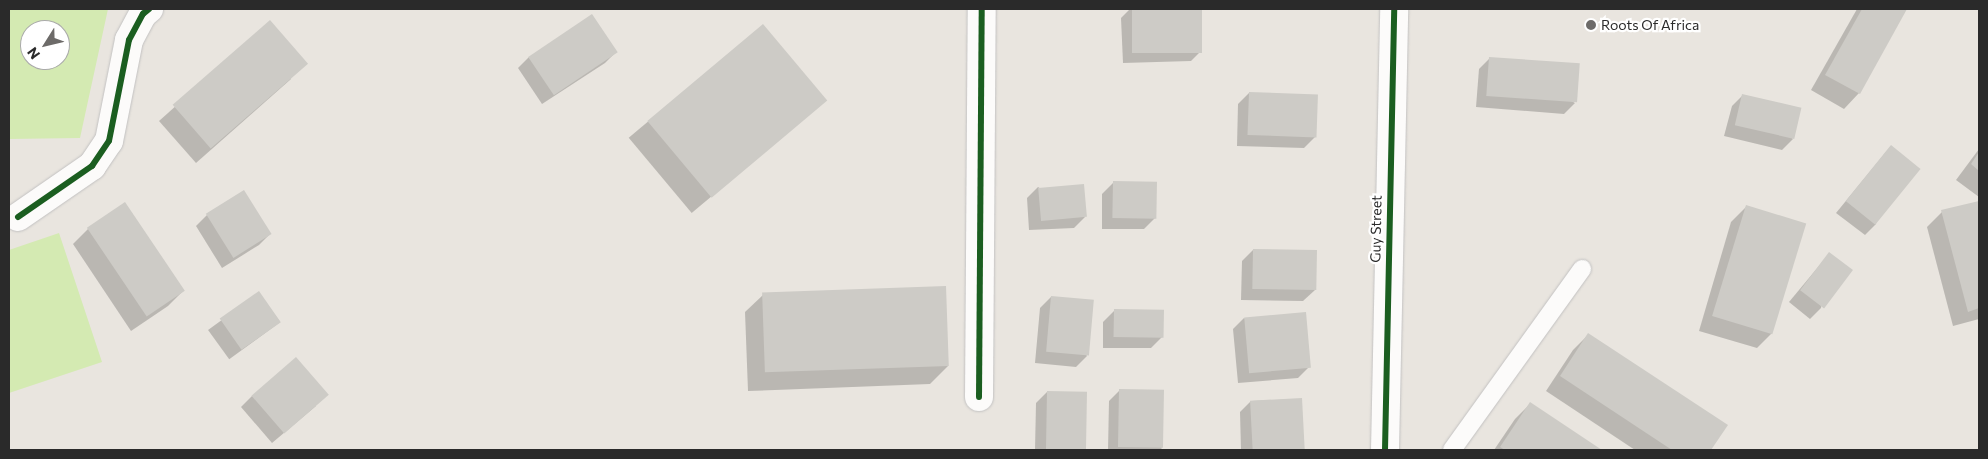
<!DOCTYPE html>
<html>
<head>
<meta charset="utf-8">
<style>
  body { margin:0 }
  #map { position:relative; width:1988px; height:459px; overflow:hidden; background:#e9e5df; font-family:Commissioner,sans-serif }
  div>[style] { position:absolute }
  .pitch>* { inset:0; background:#d4eab2 }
  .shadow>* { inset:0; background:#0003; transform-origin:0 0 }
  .building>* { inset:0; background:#cdcbc6; transform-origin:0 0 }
  .roads { filter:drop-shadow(0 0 1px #c2c1c1) drop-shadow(0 0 1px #c2c1c1) }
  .lane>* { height:18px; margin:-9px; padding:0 9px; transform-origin:9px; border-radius:9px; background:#fcfbfa }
  .street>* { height:28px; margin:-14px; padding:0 14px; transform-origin:14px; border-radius:14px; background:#fcfbfa }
  .secondary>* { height:28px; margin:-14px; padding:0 14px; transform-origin:14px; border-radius:14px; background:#fcfbfa }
  .cycleway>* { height:6px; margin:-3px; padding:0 3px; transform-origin:3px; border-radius:3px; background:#1b5e20 }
  .dots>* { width:14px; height:14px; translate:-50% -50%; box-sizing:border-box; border:2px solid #fff; border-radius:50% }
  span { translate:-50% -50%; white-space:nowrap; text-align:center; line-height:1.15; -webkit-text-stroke:4.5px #fff; paint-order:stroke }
  .poi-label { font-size:14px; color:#2a2a2a }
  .left { translate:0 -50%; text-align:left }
  .street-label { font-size:14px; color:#2a2a2a }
  .frame { position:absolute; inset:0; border:10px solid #2a2a2a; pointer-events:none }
  .north { position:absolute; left:20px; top:20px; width:50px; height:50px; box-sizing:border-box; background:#fff; border:1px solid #aaa; border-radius:50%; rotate:234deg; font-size:14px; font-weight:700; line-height:20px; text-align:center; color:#2a2a2a }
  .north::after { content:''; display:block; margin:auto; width:18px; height:22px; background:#6d6b69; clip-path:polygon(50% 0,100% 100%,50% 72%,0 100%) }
</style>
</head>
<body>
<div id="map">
  <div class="pitch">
    <i style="clip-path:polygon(evenodd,9px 9px,108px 9px,80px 138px,9px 139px,9px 9px,30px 30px,60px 30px,60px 60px,30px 60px,30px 30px)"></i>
    <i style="clip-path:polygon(59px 233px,102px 362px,9px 393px,9px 250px)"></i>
  </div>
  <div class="shadow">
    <i style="clip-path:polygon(1130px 9px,1201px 9px,1202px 50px,1191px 61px,1123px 63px,1121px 18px)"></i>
    <i style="clip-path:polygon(1857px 9px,1906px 9px,1859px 93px,1844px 109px,1811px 90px)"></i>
    <i style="clip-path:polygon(270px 22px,291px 79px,196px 163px,159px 121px)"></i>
    <i style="left:762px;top:26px;width:98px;height:174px;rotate:50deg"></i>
    <i style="clip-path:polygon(616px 52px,605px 63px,542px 104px,518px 68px,529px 57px)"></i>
    <i style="clip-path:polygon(1490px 58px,1575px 103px,1564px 114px,1476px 107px,1479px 69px)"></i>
    <i style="clip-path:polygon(1249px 93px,1315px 137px,1304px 148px,1237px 146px,1238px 104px)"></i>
    <i style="clip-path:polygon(1743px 95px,1793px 139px,1782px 150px,1724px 136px,1732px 106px)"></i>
    <i style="clip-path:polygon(1891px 146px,1876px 224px,1865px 235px,1836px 213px)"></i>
    <i style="clip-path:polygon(1979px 149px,1979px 197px,1956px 180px)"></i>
    <i style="clip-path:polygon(1113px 183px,1155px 218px,1144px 229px,1102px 229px,1102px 194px)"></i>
    <i style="clip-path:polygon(1038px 187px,1085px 217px,1074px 228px,1029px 230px,1027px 198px)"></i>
    <i style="clip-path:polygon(1979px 202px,1979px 319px,1953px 326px,1927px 227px,1942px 212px)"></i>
    <i style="clip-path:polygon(125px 204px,183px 291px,168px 306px,131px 331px,73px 244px,88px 229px)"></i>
    <i style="clip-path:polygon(1746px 207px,1772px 333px,1757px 348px,1699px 331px,1731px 222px)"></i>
    <i style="clip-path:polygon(207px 215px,270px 234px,259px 245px,222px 268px,196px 226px)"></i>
    <i style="clip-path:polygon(1253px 250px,1315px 290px,1303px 301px,1241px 300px,1242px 261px)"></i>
    <i style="clip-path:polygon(1829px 254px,1821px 308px,1810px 319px,1789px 302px)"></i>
    <i style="left:259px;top:293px;width:36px;height:63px;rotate:54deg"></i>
    <i style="clip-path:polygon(763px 295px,948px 366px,930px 384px,748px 391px,745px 312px)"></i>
    <i style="clip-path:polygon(1051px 297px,1087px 356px,1076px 367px,1035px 363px,1040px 308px)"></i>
    <i style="clip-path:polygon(1114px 311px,1162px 337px,1151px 348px,1103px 348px,1103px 322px)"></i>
    <i style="clip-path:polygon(1244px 318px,1309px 367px,1298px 378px,1238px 383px,1233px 329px)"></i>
    <i style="clip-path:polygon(1588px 335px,1726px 426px,1710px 450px,1635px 450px,1546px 391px,1573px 350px)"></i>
    <i style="clip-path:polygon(1120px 390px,1162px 448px,1160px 450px,1108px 450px,1109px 401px)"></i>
    <i style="clip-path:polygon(1047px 392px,1086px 393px,1085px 450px,1035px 450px,1036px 403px)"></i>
    <i style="clip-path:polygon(252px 396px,316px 406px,272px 443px,241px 407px)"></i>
    <i style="clip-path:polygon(1301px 399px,1304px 450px,1241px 450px,1240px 412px,1251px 401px)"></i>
    <i style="clip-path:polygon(1530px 404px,1600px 450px,1494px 450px,1515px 419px)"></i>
  </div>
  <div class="building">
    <i style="left:1132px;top:9px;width:70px;height:44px"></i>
    <i style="clip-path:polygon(1862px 9px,1907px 9px,1860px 94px,1825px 75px)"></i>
    <i style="left:592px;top:14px;width:46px;height:77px;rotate:56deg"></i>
    <i style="left:270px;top:20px;width:58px;height:129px;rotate:49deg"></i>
    <i style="left:763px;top:24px;width:100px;height:151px;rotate:50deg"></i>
    <i style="left:1489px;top:57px;width:91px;height:39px;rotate:4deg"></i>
    <i style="left:1249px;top:92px;width:69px;height:43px;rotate:2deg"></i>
    <i style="left:1742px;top:94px;width:61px;height:32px;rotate:13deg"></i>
    <i style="left:1891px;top:145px;width:38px;height:72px;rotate:39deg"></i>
    <i style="clip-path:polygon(1979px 152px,1979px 171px,1971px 164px)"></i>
    <i style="left:1113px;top:181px;width:44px;height:37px;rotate:1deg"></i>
    <i style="left:1084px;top:184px;width:33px;height:46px;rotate:85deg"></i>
    <i style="left:244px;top:190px;width:52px;height:45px;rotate:58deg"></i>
    <i style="clip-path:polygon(1979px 201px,1979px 308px,1968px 312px,1941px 210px)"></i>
    <i style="left:125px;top:202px;width:107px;height:46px;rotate:56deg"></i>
    <i style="left:1746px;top:205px;width:63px;height:116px;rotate:17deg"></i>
    <i style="left:1253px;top:249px;width:64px;height:40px;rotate:1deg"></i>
    <i style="left:1829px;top:252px;width:30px;height:48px;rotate:37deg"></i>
    <i style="left:946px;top:286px;width:80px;height:184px;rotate:88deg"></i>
    <i style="left:259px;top:291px;width:38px;height:48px;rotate:55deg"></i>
    <i style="left:1051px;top:296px;width:43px;height:56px;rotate:5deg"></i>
    <i style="left:1114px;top:309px;width:50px;height:28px;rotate:1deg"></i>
    <i style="left:1306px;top:312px;width:56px;height:62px;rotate:85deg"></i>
    <i style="clip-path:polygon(1588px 333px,1728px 425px,1711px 450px,1672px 450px,1560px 376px)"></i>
    <i style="left:296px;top:357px;width:50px;height:59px;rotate:49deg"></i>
    <i style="left:1119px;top:389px;width:45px;height:58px;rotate:1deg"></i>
    <i style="left:1047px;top:391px;width:40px;height:59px;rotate:1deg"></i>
    <i style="left:1302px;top:398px;width:52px;height:52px;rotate:87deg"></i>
    <i style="clip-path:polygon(1530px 402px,1602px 450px,1505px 450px,1500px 447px)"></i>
  </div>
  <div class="roads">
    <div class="lane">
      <i style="left:1452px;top:450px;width:223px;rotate:-54.3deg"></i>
    </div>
    <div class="street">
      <i style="left:18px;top:217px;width:90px;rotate:-34.6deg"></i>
      <i style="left:92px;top:166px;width:30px;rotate:-56deg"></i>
      <i style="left:109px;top:141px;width:103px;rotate:-78.8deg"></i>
      <i style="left:129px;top:40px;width:30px;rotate:-62deg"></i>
      <i style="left:143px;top:14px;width:8px;rotate:-40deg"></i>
      <i style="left:979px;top:397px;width:388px;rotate:-89.6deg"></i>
    </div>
    <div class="secondary">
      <i style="left:1385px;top:450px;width:441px;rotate:-88.8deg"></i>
    </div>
  </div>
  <div class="cycleway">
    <i style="left:18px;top:217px;width:90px;rotate:-34.6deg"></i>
    <i style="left:92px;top:166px;width:30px;rotate:-56deg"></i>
    <i style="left:109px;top:141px;width:103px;rotate:-78.8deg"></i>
    <i style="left:129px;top:40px;width:30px;rotate:-62deg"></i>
    <i style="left:143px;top:14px;width:8px;rotate:-40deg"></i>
    <i style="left:979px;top:397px;width:388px;rotate:-89.6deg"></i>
    <i style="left:1385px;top:450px;width:441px;rotate:-88.8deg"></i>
  </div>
  <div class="dots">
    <i style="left:1591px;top:25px;background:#6d6b69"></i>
  </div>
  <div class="poi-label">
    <span class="left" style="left:1601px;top:25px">Roots Of Africa</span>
  </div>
  <div class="street-label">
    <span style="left:1376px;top:229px;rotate:-89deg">Guy Street</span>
  </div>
  <div class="frame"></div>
  <div class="north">N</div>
</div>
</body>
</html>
